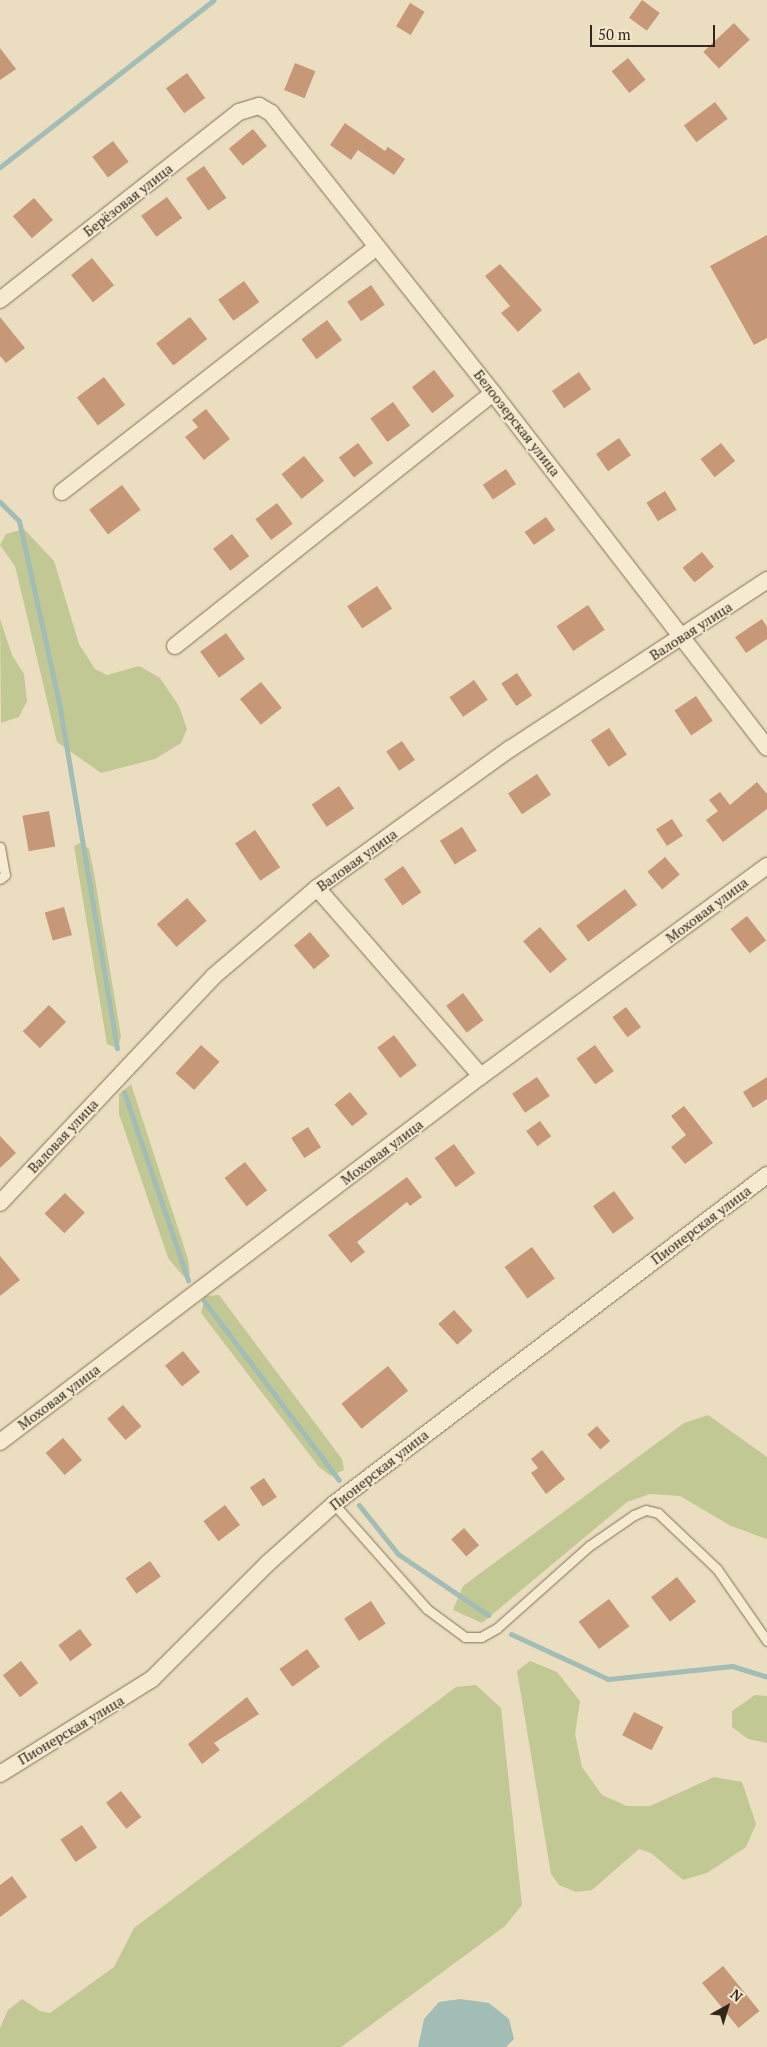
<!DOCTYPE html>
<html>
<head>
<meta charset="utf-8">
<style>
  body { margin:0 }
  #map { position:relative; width:767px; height:2047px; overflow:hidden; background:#ebddbf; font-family:"PT Serif",serif }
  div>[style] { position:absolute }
  .green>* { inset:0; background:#c2c894 }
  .water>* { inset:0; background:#a2bdb5 }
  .stream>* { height:5px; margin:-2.5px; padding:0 2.5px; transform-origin:2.5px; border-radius:2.5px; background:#a2bdb5 }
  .building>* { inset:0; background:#c79877; transform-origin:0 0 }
  .roads { filter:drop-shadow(0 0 1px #826e58) drop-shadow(0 0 1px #826e58) }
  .service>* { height:9px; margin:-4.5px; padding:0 4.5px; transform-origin:4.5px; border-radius:4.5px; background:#f6ebd1 }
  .minor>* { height:16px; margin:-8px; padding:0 8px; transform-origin:8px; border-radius:8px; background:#f6ebd1 }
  span { translate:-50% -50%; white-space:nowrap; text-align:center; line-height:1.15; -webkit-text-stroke:4px #f3e8ce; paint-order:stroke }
  .street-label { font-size:14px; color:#32271c }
  .north { position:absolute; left:702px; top:1982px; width:50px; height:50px; -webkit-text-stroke:4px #f3e8ce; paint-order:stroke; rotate:39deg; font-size:14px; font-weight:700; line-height:20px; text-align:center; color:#32271c }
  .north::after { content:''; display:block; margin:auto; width:18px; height:22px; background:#32271c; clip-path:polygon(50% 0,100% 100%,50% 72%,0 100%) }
  .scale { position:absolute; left:590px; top:25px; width:125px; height:22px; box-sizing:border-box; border:2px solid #32271c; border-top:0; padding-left:6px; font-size:15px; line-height:18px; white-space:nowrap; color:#32271c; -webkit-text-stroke:4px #f3e8ce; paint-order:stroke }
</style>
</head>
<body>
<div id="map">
  <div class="green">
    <i style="clip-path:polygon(24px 529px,54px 561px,79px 644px,95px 669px,107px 675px,139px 666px,160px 678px,179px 706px,187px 729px,181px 743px,155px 759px,101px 773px,57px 742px,15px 566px,0 545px,6px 534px)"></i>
    <i style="clip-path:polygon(0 619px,12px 655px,24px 674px,27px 701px,19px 717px,1px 723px)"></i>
    <i style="clip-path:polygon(80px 843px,89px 849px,94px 873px,121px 1037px,117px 1048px,107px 1044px,74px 846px)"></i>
    <i style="clip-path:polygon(131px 1084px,188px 1259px,190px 1274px,184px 1277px,168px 1258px,119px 1114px,119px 1094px)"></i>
    <i style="clip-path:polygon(219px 1295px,342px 1459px,344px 1470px,331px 1476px,319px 1467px,201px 1313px,205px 1296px)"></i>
    <i style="clip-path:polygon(708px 1415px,767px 1457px,767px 1539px,731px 1526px,680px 1496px,650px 1494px,627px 1502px,482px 1623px,453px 1610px,463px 1586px,684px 1423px)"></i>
    <i style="clip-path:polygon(530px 1661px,557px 1672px,580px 1701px,575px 1734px,582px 1767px,602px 1795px,627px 1806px,650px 1806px,714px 1777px,742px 1782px,756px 1824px,746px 1847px,707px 1873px,683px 1880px,651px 1853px,639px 1849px,592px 1890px,576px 1892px,559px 1885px,551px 1874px,517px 1671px)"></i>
    <i style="clip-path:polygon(476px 1685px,501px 1708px,522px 1905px,505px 1926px,341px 2047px,0 2047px,0 2028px,8px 2010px,22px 1999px,40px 2011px,50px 2013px,114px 1967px,134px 1928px,456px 1687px)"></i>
    <i style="clip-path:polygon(755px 1695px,767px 1696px,767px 1743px,748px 1739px,732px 1727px,732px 1711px)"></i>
  </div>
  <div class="water">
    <i style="clip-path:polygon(460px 1999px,489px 2003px,509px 2019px,514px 2039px,506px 2047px,418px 2047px,424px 2019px,439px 2002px)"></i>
  </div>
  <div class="stream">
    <i style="left:0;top:167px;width:271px;rotate:-38deg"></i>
    <i style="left:0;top:502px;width:27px;rotate:45deg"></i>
    <i style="left:19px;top:521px;width:191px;rotate:77.6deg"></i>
    <i style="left:60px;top:708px;width:345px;rotate:80.5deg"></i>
    <i style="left:124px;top:1092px;width:199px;rotate:71.2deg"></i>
    <i style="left:204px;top:1301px;width:224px;rotate:53deg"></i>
    <i style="left:359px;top:1505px;width:63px;rotate:51.5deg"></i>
    <i style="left:398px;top:1554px;width:109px;rotate:34.1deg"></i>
    <i style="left:511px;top:1634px;width:107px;rotate:24.9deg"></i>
    <i style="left:608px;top:1679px;width:125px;rotate:-6deg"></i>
    <i style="left:732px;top:1666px;width:37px;rotate:17deg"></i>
  </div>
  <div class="building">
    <i style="left:642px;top:0;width:22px;height:22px;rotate:36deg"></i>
    <i style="left:410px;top:3px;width:17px;height:27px;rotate:31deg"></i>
    <i style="left:734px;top:23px;width:23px;height:42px;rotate:47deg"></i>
    <i style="clip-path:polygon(0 48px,16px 69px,0 80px)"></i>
    <i style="left:628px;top:58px;width:28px;height:21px;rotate:51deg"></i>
    <i style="left:295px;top:63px;width:22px;height:29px;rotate:22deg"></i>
    <i style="left:187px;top:73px;width:31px;height:26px;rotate:54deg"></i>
    <i style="left:715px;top:102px;width:21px;height:39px;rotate:53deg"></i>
    <i style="clip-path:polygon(345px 123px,385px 151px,388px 147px,405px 159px,394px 175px,358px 150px,351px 160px,330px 145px)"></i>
    <i style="left:253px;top:129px;width:22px;height:31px;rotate:51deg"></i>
    <i style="left:113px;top:141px;width:26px;height:26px;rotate:53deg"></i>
    <i style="left:204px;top:166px;width:39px;height:22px;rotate:55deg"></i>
    <i style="left:167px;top:197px;width:26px;height:32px;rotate:54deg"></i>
    <i style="left:34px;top:198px;width:29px;height:28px;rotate:49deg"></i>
    <i style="clip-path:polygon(767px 235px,767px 338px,754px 345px,710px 266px)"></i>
    <i style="left:92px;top:258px;width:35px;height:27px;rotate:51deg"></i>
    <i style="clip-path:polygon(500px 264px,542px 310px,518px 332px,501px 313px,510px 306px,485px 276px)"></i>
    <i style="left:244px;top:281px;width:26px;height:32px;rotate:54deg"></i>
    <i style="left:371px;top:285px;width:24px;height:29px;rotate:55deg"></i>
    <i style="clip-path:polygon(0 317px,25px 348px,6px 363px,0 356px)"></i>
    <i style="left:190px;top:317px;width:28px;height:43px;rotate:52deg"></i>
    <i style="left:327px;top:320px;width:25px;height:32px;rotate:53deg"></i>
    <i style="left:434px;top:370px;width:33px;height:28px;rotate:52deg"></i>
    <i style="left:579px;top:372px;width:21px;height:33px;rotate:55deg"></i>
    <i style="left:104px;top:377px;width:35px;height:34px;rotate:53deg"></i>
    <i style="left:393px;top:402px;width:29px;height:28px;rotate:54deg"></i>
    <i style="clip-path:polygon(206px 409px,230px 439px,204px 460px,185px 437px,198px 427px,192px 420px)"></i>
    <i style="left:619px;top:438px;width:21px;height:28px;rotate:55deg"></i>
    <i style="left:358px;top:443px;width:25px;height:24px;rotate:53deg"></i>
    <i style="left:721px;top:443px;width:23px;height:26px;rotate:52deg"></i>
    <i style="left:304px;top:456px;width:32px;height:29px;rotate:51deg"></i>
    <i style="left:506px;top:469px;width:18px;height:28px;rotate:56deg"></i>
    <i style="left:122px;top:485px;width:31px;height:41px;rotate:53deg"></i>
    <i style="left:665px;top:491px;width:22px;height:22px;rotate:58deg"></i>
    <i style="left:277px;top:503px;width:26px;height:27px;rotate:53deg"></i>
    <i style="left:546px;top:517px;width:16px;height:26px;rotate:55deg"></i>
    <i style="left:232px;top:534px;width:28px;height:24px;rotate:52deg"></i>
    <i style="left:702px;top:552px;width:19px;height:25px;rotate:51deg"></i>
    <i style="left:377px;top:586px;width:27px;height:36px;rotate:56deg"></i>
    <i style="left:588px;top:605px;width:30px;height:38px;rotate:56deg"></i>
    <i style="clip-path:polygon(762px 619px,767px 627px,767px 639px,746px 653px,735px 637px)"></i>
    <i style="left:226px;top:633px;width:32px;height:32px;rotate:54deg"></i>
    <i style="left:517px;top:673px;width:27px;height:19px;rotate:56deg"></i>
    <i style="left:474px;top:680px;width:24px;height:30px;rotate:55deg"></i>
    <i style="left:261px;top:682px;width:33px;height:27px;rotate:51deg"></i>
    <i style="left:696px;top:696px;width:30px;height:26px;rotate:56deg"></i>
    <i style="left:609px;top:728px;width:32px;height:22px;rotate:56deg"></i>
    <i style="left:402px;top:741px;width:23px;height:19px;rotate:56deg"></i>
    <i style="left:537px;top:774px;width:25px;height:35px;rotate:56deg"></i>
    <i style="clip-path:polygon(757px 782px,767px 794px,767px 809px,723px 842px,706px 820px,718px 811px,709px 800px,720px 792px,730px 805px)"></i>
    <i style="left:339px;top:786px;width:27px;height:33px;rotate:56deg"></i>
    <i style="left:49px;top:811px;width:36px;height:27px;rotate:80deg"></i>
    <i style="left:672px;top:819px;width:20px;height:19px;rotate:57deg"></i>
    <i style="left:462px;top:827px;width:28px;height:26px;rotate:58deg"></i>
    <i style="left:255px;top:830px;width:45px;height:24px;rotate:56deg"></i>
    <i style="left:665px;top:857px;width:23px;height:23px;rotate:50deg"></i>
    <i style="left:403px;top:866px;width:32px;height:23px;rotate:55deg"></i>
    <i style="left:625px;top:889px;width:20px;height:61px;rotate:53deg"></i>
    <i style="left:187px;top:898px;width:30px;height:40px;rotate:49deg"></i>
    <i style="left:64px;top:907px;width:29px;height:20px;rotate:74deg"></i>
    <i style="left:747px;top:916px;width:31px;height:21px;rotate:52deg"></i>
    <i style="left:540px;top:927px;width:42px;height:22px;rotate:50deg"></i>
    <i style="left:310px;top:932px;width:31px;height:21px;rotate:50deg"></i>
    <i style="left:463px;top:993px;width:34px;height:21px;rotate:53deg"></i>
    <i style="left:49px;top:1005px;width:24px;height:37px;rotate:45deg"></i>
    <i style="left:626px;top:1007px;width:25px;height:17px;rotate:53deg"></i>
    <i style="left:394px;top:1035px;width:38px;height:21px;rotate:53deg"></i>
    <i style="left:201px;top:1045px;width:25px;height:38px;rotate:42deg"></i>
    <i style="left:595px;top:1045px;width:32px;height:23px;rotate:54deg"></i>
    <i style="left:537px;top:1077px;width:23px;height:30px;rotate:56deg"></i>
    <i style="clip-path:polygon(767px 1077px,767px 1099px,753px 1108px,743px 1092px)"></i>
    <i style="left:350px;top:1092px;width:28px;height:20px;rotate:51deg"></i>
    <i style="clip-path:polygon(684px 1106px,713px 1143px,685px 1164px,671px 1147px,686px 1135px,671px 1116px)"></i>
    <i style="left:540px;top:1121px;width:19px;height:17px;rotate:54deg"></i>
    <i style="left:308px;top:1127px;width:24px;height:20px;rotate:57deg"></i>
    <i style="clip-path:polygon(0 1136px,16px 1153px,0 1168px)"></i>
    <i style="left:454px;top:1144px;width:36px;height:24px;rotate:54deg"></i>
    <i style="left:245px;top:1162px;width:36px;height:26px;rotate:52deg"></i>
    <i style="clip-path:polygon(407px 1177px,422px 1197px,410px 1206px,407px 1202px,357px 1242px,365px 1252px,351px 1263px,328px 1235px)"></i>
    <i style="left:614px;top:1191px;width:34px;height:26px;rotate:54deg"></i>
    <i style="left:65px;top:1193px;width:28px;height:29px;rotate:45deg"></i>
    <i style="left:532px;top:1247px;width:39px;height:34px;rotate:54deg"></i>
    <i style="clip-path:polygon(0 1256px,20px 1280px,0 1296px)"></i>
    <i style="left:454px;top:1310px;width:28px;height:21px;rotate:48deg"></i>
    <i style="left:183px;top:1351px;width:27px;height:23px;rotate:51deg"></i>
    <i style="left:388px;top:1366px;width:32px;height:60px;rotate:51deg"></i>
    <i style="left:123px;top:1405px;width:28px;height:21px;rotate:49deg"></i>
    <i style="left:597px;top:1426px;width:20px;height:13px;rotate:49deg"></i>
    <i style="left:63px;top:1438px;width:29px;height:23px;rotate:49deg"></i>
    <i style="clip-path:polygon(542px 1450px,565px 1479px,546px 1494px,531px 1473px,538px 1468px,531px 1459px)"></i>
    <i style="left:264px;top:1478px;width:23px;height:17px;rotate:56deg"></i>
    <i style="left:225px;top:1505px;width:25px;height:27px;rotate:53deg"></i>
    <i style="left:464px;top:1528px;width:23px;height:17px;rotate:49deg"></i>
    <i style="left:150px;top:1561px;width:19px;height:30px;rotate:55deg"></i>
    <i style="left:677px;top:1577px;width:31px;height:33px;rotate:52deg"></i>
    <i style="left:609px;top:1599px;width:34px;height:38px;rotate:53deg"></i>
    <i style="left:371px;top:1601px;width:27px;height:32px;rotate:57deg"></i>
    <i style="left:80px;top:1629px;width:20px;height:27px;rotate:53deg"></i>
    <i style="left:307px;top:1649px;width:22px;height:34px;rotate:54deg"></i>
    <i style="left:21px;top:1661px;width:28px;height:23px;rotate:52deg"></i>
    <i style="clip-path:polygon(247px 1697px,259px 1714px,214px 1743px,220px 1750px,202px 1764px,188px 1744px)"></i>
    <i style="left:634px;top:1712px;width:33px;height:26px;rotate:27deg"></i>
    <i style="left:121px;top:1791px;width:33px;height:19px;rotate:52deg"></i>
    <i style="left:82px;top:1825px;width:27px;height:26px;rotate:56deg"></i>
    <i style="clip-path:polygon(12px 1876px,27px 1897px,0 1917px,0 1885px)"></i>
    <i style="left:723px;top:1966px;width:58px;height:27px;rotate:51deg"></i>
  </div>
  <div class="roads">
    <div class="service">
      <i style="left:0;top:847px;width:28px;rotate:80deg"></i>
      <i style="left:5px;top:875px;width:6px;rotate:141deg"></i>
      <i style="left:334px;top:1504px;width:140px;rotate:48.5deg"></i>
      <i style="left:427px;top:1609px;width:47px;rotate:36.4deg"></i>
      <i style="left:465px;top:1637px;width:16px"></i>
      <i style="left:481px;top:1637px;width:18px;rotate:-29deg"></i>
      <i style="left:497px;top:1628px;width:123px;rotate:-41.7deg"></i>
      <i style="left:589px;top:1546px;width:55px;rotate:-34.6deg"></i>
      <i style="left:634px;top:1515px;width:13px;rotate:-23deg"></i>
      <i style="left:646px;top:1510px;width:12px;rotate:14deg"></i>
      <i style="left:658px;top:1513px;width:81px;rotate:43.5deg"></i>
      <i style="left:717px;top:1569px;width:88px;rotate:55.2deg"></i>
    </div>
    <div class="minor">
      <i style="left:0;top:300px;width:304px;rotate:-38.2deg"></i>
      <i style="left:239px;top:112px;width:21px;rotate:-17deg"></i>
      <i style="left:259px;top:106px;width:14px;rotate:30deg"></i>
      <i style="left:271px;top:113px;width:357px;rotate:51.6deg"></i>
      <i style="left:493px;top:393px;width:448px;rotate:52.3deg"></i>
      <i style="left:62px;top:492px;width:399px;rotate:-37.9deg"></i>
      <i style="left:175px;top:646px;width:406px;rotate:-38.5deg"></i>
      <i style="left:317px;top:888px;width:249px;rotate:48.9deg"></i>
      <i style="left:0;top:1203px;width:312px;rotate:-46.7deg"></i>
      <i style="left:214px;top:976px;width:135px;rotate:-40.5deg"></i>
      <i style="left:317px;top:888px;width:238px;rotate:-35.8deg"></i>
      <i style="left:510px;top:749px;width:308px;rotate:-33.3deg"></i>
      <i style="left:0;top:1442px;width:604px;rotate:-37.27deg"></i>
      <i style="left:481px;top:1076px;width:355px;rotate:-36.3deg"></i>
      <i style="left:0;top:1774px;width:179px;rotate:-32deg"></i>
      <i style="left:152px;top:1679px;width:163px;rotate:-45deg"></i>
      <i style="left:267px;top:1564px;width:90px;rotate:-41.8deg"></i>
      <i style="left:334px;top:1504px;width:544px;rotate:-37.23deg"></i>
    </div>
  </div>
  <div class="street-label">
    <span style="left:128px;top:200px;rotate:-38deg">Берёзовая улица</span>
    <span style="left:517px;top:423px;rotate:52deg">Белоозерская улица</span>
    <span style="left:691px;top:631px;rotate:-33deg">Валовая улица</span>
    <span style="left:357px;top:860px;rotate:-36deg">Валовая улица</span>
    <span style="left:707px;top:910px;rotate:-37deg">Моховая улица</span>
    <span style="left:63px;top:1136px;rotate:-47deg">Валовая улица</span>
    <span style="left:382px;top:1152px;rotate:-37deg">Моховая улица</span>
    <span style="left:701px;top:1225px;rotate:-37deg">Пионерская улица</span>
    <span style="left:59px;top:1397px;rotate:-37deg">Моховая улица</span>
    <span style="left:379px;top:1470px;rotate:-38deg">Пионерская улица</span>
    <span style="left:71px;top:1730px;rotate:-31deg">Пионерская улица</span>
  </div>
  <div class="north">N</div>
  <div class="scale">50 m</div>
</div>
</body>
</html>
